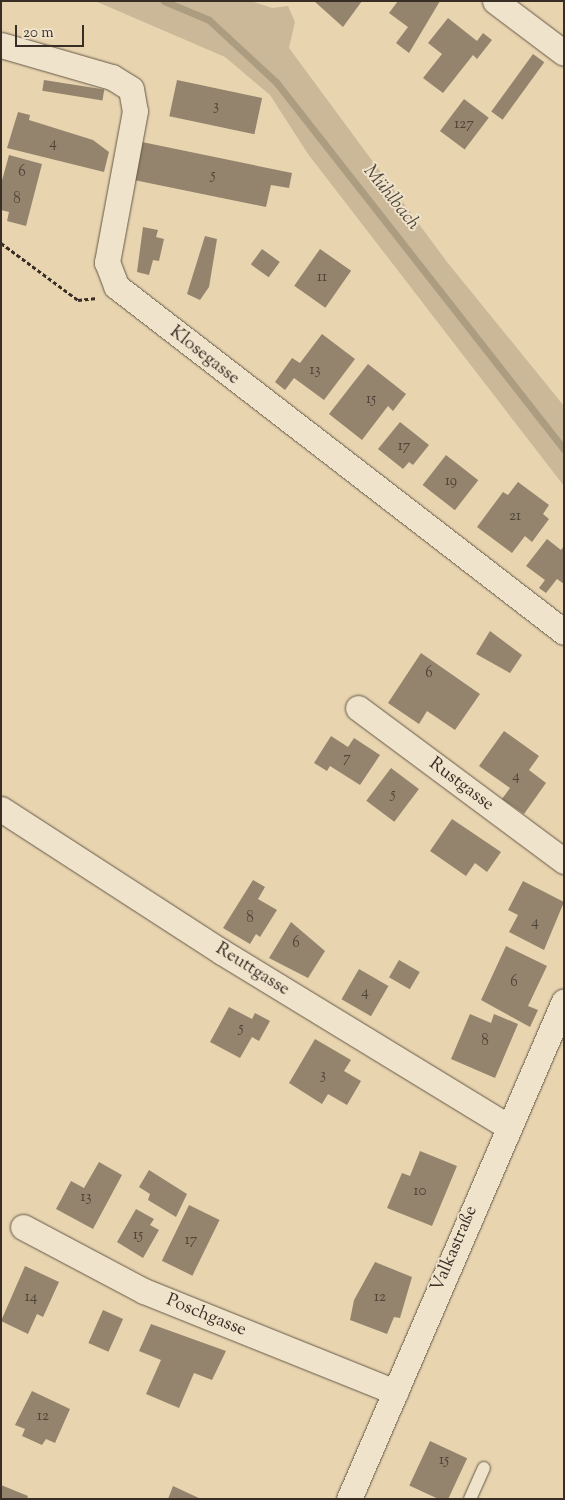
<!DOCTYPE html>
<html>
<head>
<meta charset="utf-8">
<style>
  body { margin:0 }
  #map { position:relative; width:565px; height:1500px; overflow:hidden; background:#e8d4af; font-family:"Sorts Mill Goudy",serif }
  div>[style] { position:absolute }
  .green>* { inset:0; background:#cab898 }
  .stream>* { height:7px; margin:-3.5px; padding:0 3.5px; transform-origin:3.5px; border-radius:3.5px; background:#ac9c80 }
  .building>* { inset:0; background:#94846d; transform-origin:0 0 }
  .path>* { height:3px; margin-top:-1.5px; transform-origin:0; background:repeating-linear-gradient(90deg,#382e26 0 4px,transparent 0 6.5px) }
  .roads { filter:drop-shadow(0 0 1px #645848) drop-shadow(0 0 1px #645848) }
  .service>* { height:12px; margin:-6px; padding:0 6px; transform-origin:6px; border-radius:6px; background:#f0e3cb }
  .minor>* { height:25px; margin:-12.5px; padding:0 12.5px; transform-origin:12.5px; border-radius:12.5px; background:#f0e3cb }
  span { translate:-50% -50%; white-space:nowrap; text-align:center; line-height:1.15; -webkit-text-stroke:4px #f0e3cb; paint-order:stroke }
  .number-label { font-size:15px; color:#4f4438 }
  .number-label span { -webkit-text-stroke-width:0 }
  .street-label { font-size:18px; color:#382e26 }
  .water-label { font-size:19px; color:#554a3c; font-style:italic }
  .frame { position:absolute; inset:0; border:2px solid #382e26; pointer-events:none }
  .scale { position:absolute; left:15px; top:25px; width:69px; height:22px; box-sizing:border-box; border:2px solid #382e26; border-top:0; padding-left:6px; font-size:15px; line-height:18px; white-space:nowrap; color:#382e26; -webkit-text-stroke:4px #f0e3cb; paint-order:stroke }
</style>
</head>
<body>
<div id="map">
  <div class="green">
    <i style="clip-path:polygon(95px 1px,251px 1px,272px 8px,288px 6px,295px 22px,289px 48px,447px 262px,564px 406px,564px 486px,308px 154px,270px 95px,225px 57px)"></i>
  </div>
  <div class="stream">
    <i style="left:164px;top:1px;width:49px;rotate:22.9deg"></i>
    <i style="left:209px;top:20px;width:91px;rotate:42.8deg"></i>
    <i style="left:276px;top:82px;width:467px;rotate:51.9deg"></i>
  </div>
  <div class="building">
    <i style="clip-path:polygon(314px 1px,362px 1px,343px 27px)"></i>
    <i style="clip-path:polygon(398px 1px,440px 1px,409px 53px,396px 43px,408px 27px,389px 13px)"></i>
    <i style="clip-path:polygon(448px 18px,477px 41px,483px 33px,492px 40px,477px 59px,473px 55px,443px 93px,423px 78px,442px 54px,428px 43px)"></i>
    <i style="left:533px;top:54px;width:14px;height:71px;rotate:36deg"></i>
    <i style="left:44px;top:80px;width:61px;height:11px;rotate:9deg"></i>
    <i style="left:177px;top:80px;width:87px;height:37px;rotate:12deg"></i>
    <i style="left:464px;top:99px;width:31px;height:40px;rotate:37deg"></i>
    <i style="clip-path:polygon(18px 112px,30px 115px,29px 120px,93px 140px,109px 152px,104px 172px,7px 148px)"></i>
    <i style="clip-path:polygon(142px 142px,292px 173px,289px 188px,271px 185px,266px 207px,134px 180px)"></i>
    <i style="clip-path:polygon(9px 155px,42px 164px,26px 226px,7px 221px,9px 212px,1px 210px,1px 184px)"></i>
    <i style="clip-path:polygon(143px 227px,158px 230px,156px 237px,164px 239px,159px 261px,153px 260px,149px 275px,137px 272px)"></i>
    <i style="clip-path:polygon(205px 236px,217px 239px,209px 287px,200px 300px,187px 294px)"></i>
    <i style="left:262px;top:249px;width:22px;height:19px;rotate:36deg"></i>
    <i style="left:320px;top:249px;width:38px;height:45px;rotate:35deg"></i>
    <i style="clip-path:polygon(322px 334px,355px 359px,324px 400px,294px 378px,285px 390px,275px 382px,292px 358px,300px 363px)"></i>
    <i style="clip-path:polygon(368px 364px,406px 394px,393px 411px,388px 406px,362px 440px,329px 414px)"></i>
    <i style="clip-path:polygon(400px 422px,429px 445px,413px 465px,409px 462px,403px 469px,378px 449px)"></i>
    <i style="left:446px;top:455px;width:41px;height:38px;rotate:38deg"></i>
    <i style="clip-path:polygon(518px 482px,549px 505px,543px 514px,549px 519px,532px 542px,525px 536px,512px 553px,477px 527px,503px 492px,508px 495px)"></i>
    <i style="clip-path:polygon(547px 539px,561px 550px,564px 546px,564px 584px,557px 579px,546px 593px,539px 588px,545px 580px,526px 566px)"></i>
    <i style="clip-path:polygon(490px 631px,522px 655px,510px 673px,476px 654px)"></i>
    <i style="clip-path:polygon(421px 653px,480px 694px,455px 730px,427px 711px,419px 724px,388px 703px)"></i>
    <i style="clip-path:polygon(504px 731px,539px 756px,529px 770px,546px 783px,524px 814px,502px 799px,510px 788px,479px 766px)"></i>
    <i style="clip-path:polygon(331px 736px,348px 747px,354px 738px,380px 755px,360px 785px,330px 766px,327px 771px,314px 763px)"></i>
    <i style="left:391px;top:768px;width:35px;height:41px;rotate:37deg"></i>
    <i style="clip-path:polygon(452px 819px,501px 852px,487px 872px,475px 863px,466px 876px,430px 851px)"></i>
    <i style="clip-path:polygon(253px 880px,265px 887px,258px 899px,277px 910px,260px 937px,256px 934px,250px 944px,223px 928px)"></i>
    <i style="clip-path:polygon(523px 881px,564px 902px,544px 950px,509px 932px,518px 915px,508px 910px)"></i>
    <i style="clip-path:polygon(291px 922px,325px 951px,308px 978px,269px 958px)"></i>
    <i style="clip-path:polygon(506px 946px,547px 966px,528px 1006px,538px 1010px,530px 1027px,481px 1000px)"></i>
    <i style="left:399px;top:960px;width:24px;height:20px;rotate:30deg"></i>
    <i style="left:359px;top:969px;width:34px;height:35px;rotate:30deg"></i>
    <i style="clip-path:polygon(229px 1007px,252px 1019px,255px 1013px,270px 1021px,259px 1041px,252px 1037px,240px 1058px,210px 1042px)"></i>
    <i style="clip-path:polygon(470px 1014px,491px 1023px,494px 1014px,518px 1024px,495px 1078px,451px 1059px)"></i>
    <i style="clip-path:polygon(315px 1039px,351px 1060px,344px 1071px,361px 1081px,347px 1105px,328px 1094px,322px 1104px,289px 1083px)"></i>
    <i style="clip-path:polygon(420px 1151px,457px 1166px,432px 1226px,387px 1208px,402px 1173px,410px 1176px)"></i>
    <i style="clip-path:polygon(99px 1162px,122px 1175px,93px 1229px,56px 1209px,71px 1181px,84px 1188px)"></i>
    <i style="clip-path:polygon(149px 1170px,187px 1194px,176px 1217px,148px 1200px,150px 1194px,139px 1187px)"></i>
    <i style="left:189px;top:1205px;width:34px;height:62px;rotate:26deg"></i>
    <i style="clip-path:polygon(136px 1209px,154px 1219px,150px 1225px,159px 1230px,143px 1258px,117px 1242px)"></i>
    <i style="clip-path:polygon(375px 1262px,412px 1277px,400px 1318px,394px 1317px,387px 1334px,350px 1320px,354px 1300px)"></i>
    <i style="clip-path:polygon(25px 1266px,59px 1282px,43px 1317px,37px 1314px,28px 1334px,1px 1321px)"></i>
    <i style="left:103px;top:1310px;width:22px;height:36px;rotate:24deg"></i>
    <i style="clip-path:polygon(151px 1324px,226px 1351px,212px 1380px,194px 1373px,179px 1408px,146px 1394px,161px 1360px,139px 1351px)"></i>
    <i style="clip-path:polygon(32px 1391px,70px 1409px,55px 1443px,46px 1439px,42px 1445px,22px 1436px,25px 1429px,15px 1425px)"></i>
    <i style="left:430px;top:1441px;width:41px;height:49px;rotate:25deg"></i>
    <i style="clip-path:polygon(1px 1485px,28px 1496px,27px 1499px,1px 1499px)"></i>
    <i style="clip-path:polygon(173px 1486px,201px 1499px,168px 1499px)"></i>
  </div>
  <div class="path">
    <i style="left:1px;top:243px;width:96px;rotate:36.5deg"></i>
    <i style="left:78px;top:300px;width:19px;rotate:-6deg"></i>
  </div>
  <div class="roads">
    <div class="service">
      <i style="left:470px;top:1499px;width:34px;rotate:-66deg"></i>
    </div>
    <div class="minor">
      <i style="left:495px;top:1px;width:86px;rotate:37deg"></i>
      <i style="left:1px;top:45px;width:116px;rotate:16.1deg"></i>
      <i style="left:112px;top:77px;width:22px;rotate:32deg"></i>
      <i style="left:131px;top:89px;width:22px;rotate:80deg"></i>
      <i style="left:135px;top:111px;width:154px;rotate:100.5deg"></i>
      <i style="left:107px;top:262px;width:26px;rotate:69deg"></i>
      <i style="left:116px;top:286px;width:566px;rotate:37.68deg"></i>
      <i style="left:358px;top:708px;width:257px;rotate:36.6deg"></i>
      <i style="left:1px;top:809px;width:263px;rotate:32.9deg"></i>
      <i style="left:222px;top:952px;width:334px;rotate:31.4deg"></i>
      <i style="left:23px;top:1227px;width:137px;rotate:27.9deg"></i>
      <i style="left:144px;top:1291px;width:271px;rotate:21.9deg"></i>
      <i style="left:349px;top:1499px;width:542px;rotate:-66.65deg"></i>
    </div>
  </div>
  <div class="number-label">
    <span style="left:216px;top:107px">3</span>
    <span style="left:464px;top:125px">127</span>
    <span style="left:53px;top:144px">4</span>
    <span style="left:22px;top:173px">6</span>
    <span style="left:213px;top:176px">5</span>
    <span style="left:17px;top:200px">8</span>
    <span style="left:322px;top:278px">11</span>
    <span style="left:315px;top:371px">13</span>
    <span style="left:371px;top:400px">15</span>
    <span style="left:404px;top:447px">17</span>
    <span style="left:451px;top:482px">19</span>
    <span style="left:515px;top:517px">21</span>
    <span style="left:429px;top:674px">6</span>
    <span style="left:347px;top:759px">7</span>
    <span style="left:516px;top:777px">4</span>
    <span style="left:393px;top:795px">5</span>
    <span style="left:250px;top:919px">8</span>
    <span style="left:535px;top:923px">4</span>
    <span style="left:296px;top:944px">6</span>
    <span style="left:514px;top:983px">6</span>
    <span style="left:365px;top:993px">4</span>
    <span style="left:241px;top:1029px">5</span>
    <span style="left:485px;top:1042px">8</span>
    <span style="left:323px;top:1076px">3</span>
    <span style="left:420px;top:1192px">10</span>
    <span style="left:86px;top:1198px">13</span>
    <span style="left:138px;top:1236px">15</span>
    <span style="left:191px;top:1241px">17</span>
    <span style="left:31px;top:1298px">14</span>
    <span style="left:380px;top:1298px">12</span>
    <span style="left:43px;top:1417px">12</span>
    <span style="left:444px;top:1461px">15</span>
  </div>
  <div class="street-label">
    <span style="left:204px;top:356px;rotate:38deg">Klosegasse</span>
    <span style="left:461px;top:785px;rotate:37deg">Rustgasse</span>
    <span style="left:252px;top:970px;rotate:32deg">Reuttgasse</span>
    <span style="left:455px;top:1249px;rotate:-67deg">Valkastraße</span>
    <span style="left:206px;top:1316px;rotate:22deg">Poschgasse</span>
  </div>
  <div class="water-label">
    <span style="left:391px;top:198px;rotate:51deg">Mühlbach</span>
  </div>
  <div class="frame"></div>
  <div class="scale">20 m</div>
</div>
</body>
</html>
